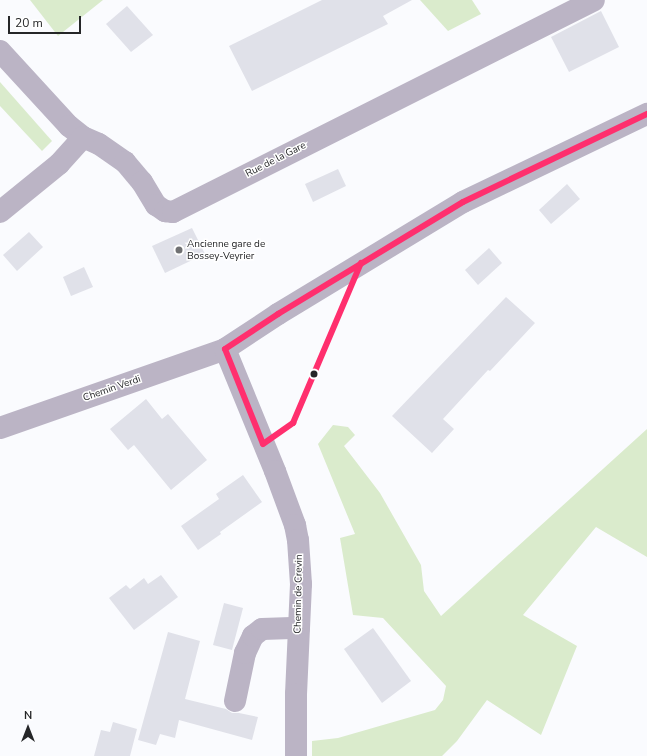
<!DOCTYPE html>
<html>
<head>
<meta charset="utf-8">
<style>
  body { margin:0 }
  #map { position:relative; width:647px; height:756px; overflow:hidden; background:#fafbfe; font-family:"Nunito Sans",sans-serif }
  div>[style] { position:absolute }
  [style*='--x'] { left:calc(var(--x)*1px); top:calc(var(--y)*1px); width:calc(var(--w)*1px); rotate:calc(var(--a)*1deg) }
  .green>* { inset:0; background:#daebcc }
  .building>* { inset:0; background:#e0e1e9 }
  .minor>* { height:22px; margin:-11px; padding:0 11px; transform-origin:11px; border-radius:11px; background:#bbb4c5 }
  .bus-1>* { height:6px; margin:-3px; padding:0 3px; transform-origin:3px; border-radius:3px; background:#ff2f6e }
  .dots>* { width:11px; height:11px; translate:-50% -50%; box-sizing:border-box; border:2px solid #fff; border-radius:50% }
  span { translate:-50% -50%; white-space:nowrap; text-align:center; line-height:1.15; -webkit-text-stroke:3px #fff; paint-order:stroke }
  .street-label { font-size:10px; color:#252628 }
  .poi-label { font-size:10px; color:#252628 }
  .left { translate:0 -50%; text-align:left }
  .north { position:absolute; left:8px; top:708px; width:40px; height:40px; -webkit-text-stroke:3px #fff; paint-order:stroke; rotate:0deg; font-size:11px; font-weight:700; line-height:16px; text-align:center; color:#252628 }
  .north::after { content:''; display:block; margin:auto; width:14px; height:18px; background:#252628; clip-path:polygon(50% 0,100% 100%,50% 72%,0 100%) }
  .scale { position:absolute; left:8px; top:16px; width:73px; height:18px; box-sizing:border-box; border:2px solid #252628; border-top:0; padding-left:5px; font-size:12px; line-height:14px; white-space:nowrap; color:#252628; -webkit-text-stroke:3px #fff; paint-order:stroke }
</style>
</head>
<body>
<div id="map">
  <div class="green">
    <div style="clip-path:polygon(30px 0,103px 0,58px 36px)"></div>
    <div style="clip-path:polygon(420px 0,472px 0,481px 14px,448px 31px)"></div>
    <div style="clip-path:polygon(0 82px,52px 141px,42px 151px,0 106px)"></div>
    <div style="clip-path:polygon(333px 425px,348px 427px,355px 435px,344px 446px,380px 493px,421px 565px,424px 591px,441px 616px,647px 429px,647px 557px,596px 527px,523px 615px,577px 646px,541px 735px,487px 700px,457px 741px,442px 756px,312px 756px,312px 741px,338px 738px,435px 710px,443px 700px,446px 686px,383px 618px,353px 615px,340px 538px,355px 534px,318px 444px)"></div>
  </div>
  <div class="building">
    <div style="clip-path:polygon(322px 0,412px 0,383px 16px,388px 24px,252px 91px,229px 46px)"></div>
    <div style="clip-path:polygon(127px 6px,153px 35px,131px 52px,106px 24px)"></div>
    <div style="clip-path:polygon(601px 11px,619px 47px,569px 72px,551px 37px)"></div>
    <div style="clip-path:polygon(338px 169px,346px 186px,313px 202px,305px 184px)"></div>
    <div style="clip-path:polygon(567px 184px,580px 199px,551px 224px,539px 210px)"></div>
    <div style="clip-path:polygon(192px 228px,205px 254px,165px 273px,152px 246px)"></div>
    <div style="clip-path:polygon(29px 232px,43px 247px,17px 271px,3px 255px)"></div>
    <div style="clip-path:polygon(489px 248px,502px 263px,478px 285px,465px 270px)"></div>
    <div style="clip-path:polygon(84px 267px,93px 287px,71px 296px,63px 277px)"></div>
    <div style="clip-path:polygon(506px 297px,535px 323px,490px 371px,488px 370px,443px 419px,454px 429px,432px 453px,392px 416px)"></div>
    <div style="clip-path:polygon(146px 399px,162px 419px,168px 414px,207px 460px,171px 490px,134px 445px,128px 450px,110px 429px)"></div>
    <div style="clip-path:polygon(243px 475px,262px 502px,220px 532px,221px 534px,198px 550px,181px 526px,219px 499px,216px 494px)"></div>
    <div style="clip-path:polygon(161px 575px,178px 597px,134px 630px,109px 598px,126px 585px,130px 589px,144px 578px,148px 584px)"></div>
    <div style="clip-path:polygon(224px 603px,243px 608px,232px 650px,213px 645px)"></div>
    <div style="clip-path:polygon(373px 628px,411px 681px,382px 703px,344px 649px)"></div>
    <div style="clip-path:polygon(168px 632px,200px 641px,185px 699px,226px 709px,232px 713px,239px 713px,258px 717px,252px 740px,179px 720px,175px 738px,160px 734px,156px 745px,138px 740px)"></div>
    <div style="clip-path:polygon(113px 722px,137px 729px,130px 756px,94px 756px,101px 730px,110px 732px)"></div>
  </div>
  <div class="minor">
    <div style="--x:0;--y:51;--w:102;--a:47.4"></div>
    <div style="--x:69;--y:126;--w:18;--a:38"></div>
    <div style="--x:83;--y:137;--w:17;--a:24"></div>
    <div style="--x:99;--y:144;--w:32;--a:35"></div>
    <div style="--x:125;--y:162;--w:26;--a:50"></div>
    <div style="--x:142;--y:182;--w:27;--a:59"></div>
    <div style="--x:156;--y:205;--w:11;--a:34"></div>
    <div style="--x:165;--y:211;--w:8;--a:7"></div>
    <div style="--x:173;--y:212;--w:471;--a:-26.7"></div>
    <div style="--x:0;--y:212;--w:76;--a:-39.1"></div>
    <div style="--x:59;--y:164;--w:36;--a:-48"></div>
    <div style="--x:225;--y:349;--w:132;--a:67.7"></div>
    <div style="--x:275;--y:471;--w:58;--a:69.7"></div>
    <div style="--x:295;--y:525;--w:15;--a:79"></div>
    <div style="--x:298;--y:540;--w:44;--a:86.1"></div>
    <div style="--x:301;--y:584;--w:110;--a:92.6"></div>
    <div style="--x:296;--y:694;--w:62;--a:90"></div>
    <div style="--x:0;--y:428;--w:238;--a:-19.3"></div>
    <div style="--x:225;--y:349;--w:64;--a:-33.4"></div>
    <div style="--x:278;--y:314;--w:216;--a:-31.2"></div>
    <div style="--x:463;--y:202;--w:204;--a:-25.6"></div>
    <div style="--x:235;--y:701;--w:49;--a:-78.2"></div>
    <div style="--x:245;--y:653;--w:19;--a:-65"></div>
    <div style="--x:253;--y:636;--w:11;--a:-38"></div>
    <div style="--x:262;--y:629;--w:37;--a:-2"></div>
  </div>
  <div class="bus-1">
    <div style="--x:225;--y:349;--w:64;--a:-33.4"></div>
    <div style="--x:278;--y:314;--w:216;--a:-31.2"></div>
    <div style="--x:463;--y:202;--w:204;--a:-25.6"></div>
    <div style="--x:225;--y:349;--w:102;--a:68.2"></div>
    <div style="--x:263;--y:444;--w:37;--a:-35"></div>
    <div style="--x:293;--y:423;--w:174;--a:-67"></div>
  </div>
  <div class="dots">
    <div style="left:179px;top:250px;background:#707173"></div>
    <div style="left:314px;top:374px;background:#252628"></div>
  </div>
  <div class="street-label">
    <span style="left:276px;top:160px;rotate:-27deg">Rue de la Gare</span>
    <span style="left:112px;top:389px;rotate:-19deg">Chemin Verdi</span>
    <span style="left:299px;top:594px;rotate:-89deg">Chemin de Crevin</span>
  </div>
  <div class="poi-label">
    <span class="left" style="left:187px;top:250px">Ancienne gare de<br>Bossey-Veyrier</span>
  </div>
  <div class="north">N</div>
  <div class="scale">20 m</div>
</div>
</body>
</html>
